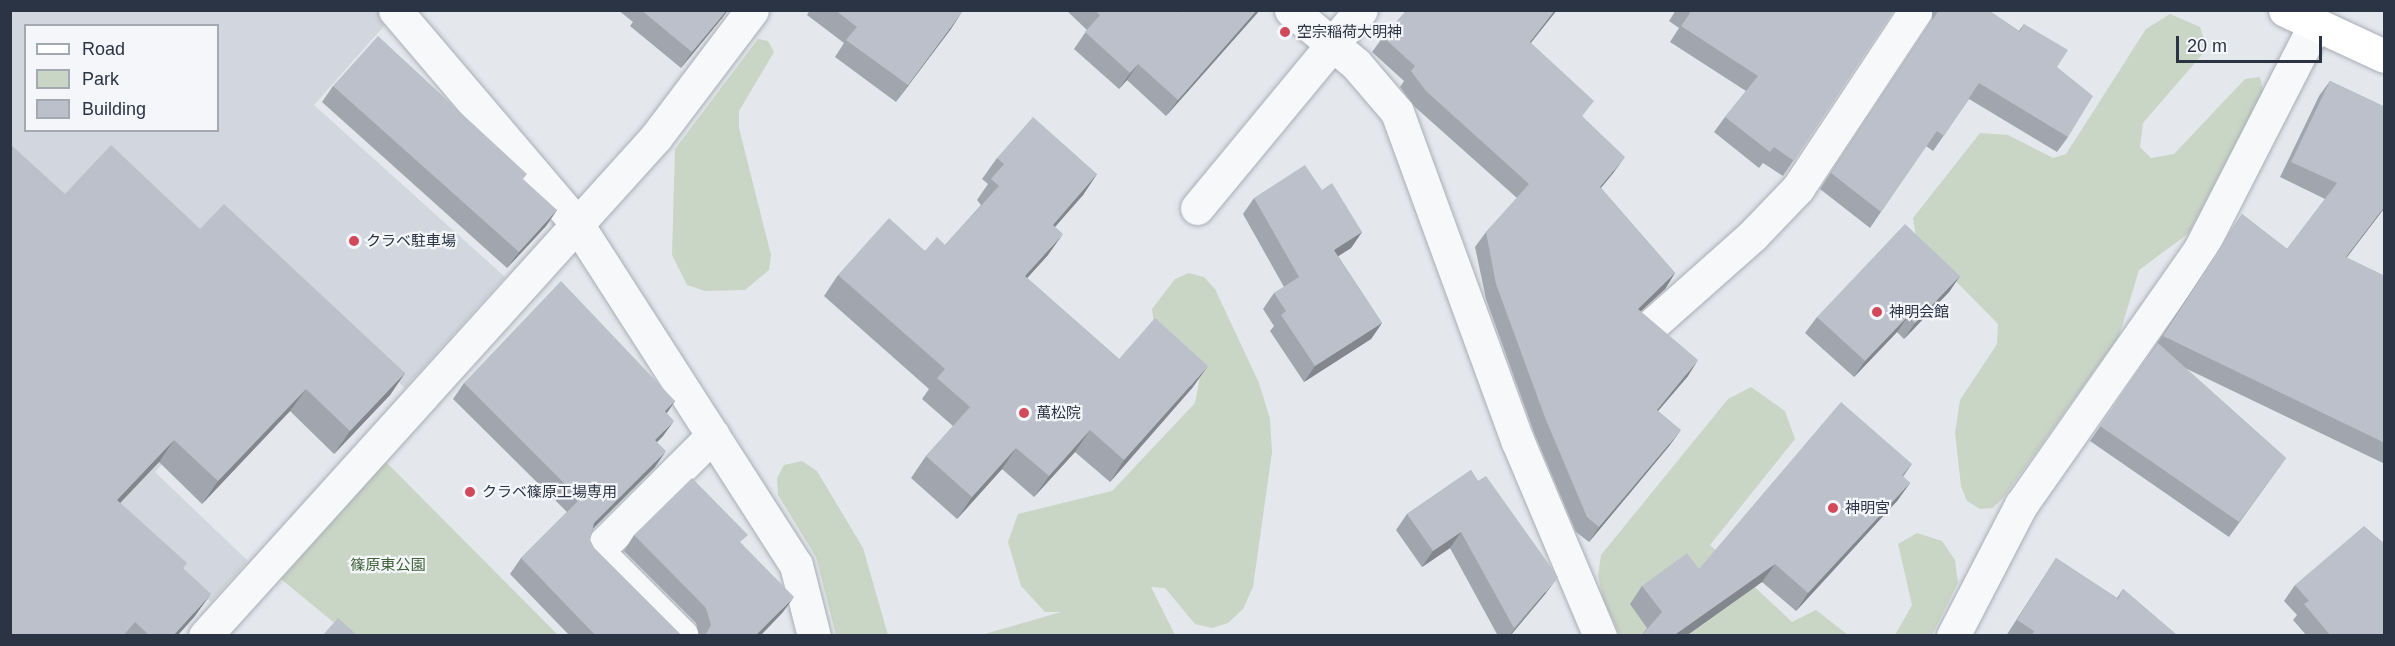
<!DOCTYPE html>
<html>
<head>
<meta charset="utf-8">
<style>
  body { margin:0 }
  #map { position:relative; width:2395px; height:646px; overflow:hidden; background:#e4e7ec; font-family:Arial,"Noto Sans JP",sans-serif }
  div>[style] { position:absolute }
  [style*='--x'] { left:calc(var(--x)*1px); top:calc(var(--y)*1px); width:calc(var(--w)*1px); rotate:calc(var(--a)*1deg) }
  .built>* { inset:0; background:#d2d6de }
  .green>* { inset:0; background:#c9d6c5 }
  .roads { filter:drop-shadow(0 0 2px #a9aeb7) drop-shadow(0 0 2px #a9aeb7) }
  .minor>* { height:33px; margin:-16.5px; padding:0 16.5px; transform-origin:16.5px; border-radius:16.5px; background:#f7f8fa }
  .major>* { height:33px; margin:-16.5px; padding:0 16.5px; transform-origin:16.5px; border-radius:16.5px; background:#fff }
  .wall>* { inset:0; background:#a1a5ae }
  .shaded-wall>* { inset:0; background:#83868d }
  .building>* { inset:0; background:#bbc0ca }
  .dots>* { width:16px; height:16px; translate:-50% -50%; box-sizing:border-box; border:3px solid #f4f6f9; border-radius:50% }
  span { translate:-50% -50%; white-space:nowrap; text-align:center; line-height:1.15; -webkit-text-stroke:4.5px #f4f6f9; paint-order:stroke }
  .poi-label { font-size:15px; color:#2b3445 }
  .left { translate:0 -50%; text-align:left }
  .park-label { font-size:15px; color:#3f6138 }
  .frame { position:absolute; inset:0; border:12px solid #2b3445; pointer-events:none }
  .legend { position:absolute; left:24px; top:24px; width:195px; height:108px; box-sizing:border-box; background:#f4f6f9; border:2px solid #a4a8b1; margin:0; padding:8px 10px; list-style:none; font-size:18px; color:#2b3445 }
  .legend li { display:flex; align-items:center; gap:12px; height:30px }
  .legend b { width:30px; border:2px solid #a4a8b1 }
  .scale { position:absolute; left:2176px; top:36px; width:146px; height:27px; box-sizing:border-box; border:3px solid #2b3445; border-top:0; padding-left:8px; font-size:18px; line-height:21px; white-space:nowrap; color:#2b3445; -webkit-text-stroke:4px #f4f6f9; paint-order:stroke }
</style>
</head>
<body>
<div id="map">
  <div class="built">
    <div style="clip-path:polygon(evenodd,10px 11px,385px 11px,391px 18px,314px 105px,505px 277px,405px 388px,274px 269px,260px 362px,155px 472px,248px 561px,211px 602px,156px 552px,11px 635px,10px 11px,26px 26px,218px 26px,218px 130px,26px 130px,26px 26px)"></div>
  </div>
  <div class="green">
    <div style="clip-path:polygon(2170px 14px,2200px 27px,2207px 49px,2143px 123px,2140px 147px,2151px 158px,2174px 154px,2245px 79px,2260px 77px,2263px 91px,2189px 233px,2139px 270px,2119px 336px,2003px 498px,1993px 508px,1980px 509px,1967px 501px,1961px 486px,1955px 433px,1960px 400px,1997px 344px,1998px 324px,1926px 251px,1916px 237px,1913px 218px,1980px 133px,2008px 135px,2053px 158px,2066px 154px,2146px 29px)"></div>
    <div style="clip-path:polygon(758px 39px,768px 41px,774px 52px,739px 111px,739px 128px,771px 255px,769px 270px,745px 290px,705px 291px,687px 285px,672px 255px,675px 149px)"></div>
    <div style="clip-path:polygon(1189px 273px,1204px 277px,1215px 289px,1259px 383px,1270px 419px,1272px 452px,1253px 587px,1243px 609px,1228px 623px,1212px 628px,1195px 624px,1165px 588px,1151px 587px,1175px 635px,978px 636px,1061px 612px,1045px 612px,1021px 586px,1008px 542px,1018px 514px,1112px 491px,1195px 403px,1200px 377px,1154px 324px,1152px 309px,1175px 279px)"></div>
    <div style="clip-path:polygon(1751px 387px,1785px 411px,1795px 439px,1710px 545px,1792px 622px,1816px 610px,1848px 635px,1620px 635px,1603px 599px,1598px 576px,1601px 555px,1728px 399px)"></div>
    <div style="clip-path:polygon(802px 461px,817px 471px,863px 548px,888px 635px,836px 635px,816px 557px,778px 495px,777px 478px,784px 465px)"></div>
    <div style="clip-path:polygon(386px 462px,558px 635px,349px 635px,281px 579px)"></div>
    <div style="clip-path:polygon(1917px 533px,1942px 541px,1955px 560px,1958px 583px,1932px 635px,1895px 635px,1912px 605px,1898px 544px)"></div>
  </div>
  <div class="roads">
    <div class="minor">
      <div style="--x:395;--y:10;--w:281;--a:49.6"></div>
      <div style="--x:577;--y:224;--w:405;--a:57.3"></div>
      <div style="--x:796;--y:565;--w:73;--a:75.8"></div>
      <div style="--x:1291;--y:10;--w:85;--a:39.7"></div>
      <div style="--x:1356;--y:64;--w:63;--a:49.5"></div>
      <div style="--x:1397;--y:112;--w:351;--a:69.9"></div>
      <div style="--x:1518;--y:442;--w:211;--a:67.1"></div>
      <div style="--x:1197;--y:208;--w:257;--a:-50.4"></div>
      <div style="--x:1654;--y:323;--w:132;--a:-41.6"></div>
      <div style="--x:1753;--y:235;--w:65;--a:-46.2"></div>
      <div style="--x:1798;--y:188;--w:214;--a:-56.5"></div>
      <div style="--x:205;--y:636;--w:673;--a:-47.89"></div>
      <div style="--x:656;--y:137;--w:159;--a:-52.9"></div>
      <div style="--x:682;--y:636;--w:120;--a:-135"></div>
      <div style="--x:597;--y:551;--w:164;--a:-45"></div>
      <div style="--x:1953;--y:636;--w:148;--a:-62.6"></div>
      <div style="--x:2021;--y:505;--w:310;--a:-55"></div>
      <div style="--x:2199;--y:251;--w:255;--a:-62.9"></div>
    </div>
    <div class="major">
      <div style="--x:2285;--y:10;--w:109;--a:24.9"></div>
    </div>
  </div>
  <div class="wall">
    <div style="clip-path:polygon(618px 10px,728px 10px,681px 68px,630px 26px,633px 22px)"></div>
    <div style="clip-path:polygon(810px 10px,960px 10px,962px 12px,896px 102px,835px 57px,844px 43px,807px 15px)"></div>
    <div style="clip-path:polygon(1066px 10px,1179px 10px,1182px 13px,1260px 10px,1166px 116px,1127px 80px,1119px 89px,1074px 49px,1087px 30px)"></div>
    <div style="clip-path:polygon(1407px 10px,1557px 10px,1531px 43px,1583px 117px,1614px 172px,1601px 188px,1675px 273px,1665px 289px,1640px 312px,1688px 376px,1658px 411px,1670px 445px,1589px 542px,1576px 532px,1535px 435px,1486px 299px,1475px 247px,1486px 232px,1517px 198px,1415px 107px,1400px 87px,1404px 81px,1372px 52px,1383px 37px)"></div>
    <div style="clip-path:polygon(1676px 10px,1894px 10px,1783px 176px,1763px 163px,1759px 168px,1714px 132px,1725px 117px,1746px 91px,1670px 42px,1679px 28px,1669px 21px)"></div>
    <div style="clip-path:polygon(1932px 10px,1988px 10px,2019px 31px,2024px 24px,2057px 67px,2068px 137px,2057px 152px,1969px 99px,1933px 151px,1926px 146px,1870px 228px,1820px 189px,1932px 20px)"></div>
    <div style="clip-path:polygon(2330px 81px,2385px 107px,2385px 209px,2384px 209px,2346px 258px,2385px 276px,2385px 464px,2185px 368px,2286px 458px,2229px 537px,2090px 441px,2152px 351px,2242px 214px,2287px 249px,2325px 199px,2280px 177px,2319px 96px)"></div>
    <div style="clip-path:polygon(333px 86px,557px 210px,546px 226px,507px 268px,322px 102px)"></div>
    <div style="clip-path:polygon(997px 158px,1097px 174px,1083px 195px,1055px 227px,1048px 255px,1027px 278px,1119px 359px,1193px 387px,1110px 482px,1075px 452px,1034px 497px,1002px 469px,957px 519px,911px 478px,926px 456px,953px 426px,922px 399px,929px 389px,824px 296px,838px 275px,945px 245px,981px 205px,977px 200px,988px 184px,982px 179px)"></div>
    <div style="clip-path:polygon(1322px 190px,1362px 232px,1351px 248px,1338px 256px,1382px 323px,1371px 339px,1304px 382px,1270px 331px,1274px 326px,1263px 309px,1274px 293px,1284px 287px,1243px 214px,1254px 198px)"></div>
    <div style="clip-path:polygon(65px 194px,200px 229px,405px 373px,390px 395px,334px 454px,290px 411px,202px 504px,159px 462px,120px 503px,183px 569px,195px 616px,177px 636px,10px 636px)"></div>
    <div style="clip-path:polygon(1960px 276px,1949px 292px,1904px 339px,1897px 332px,1854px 377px,1805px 333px,1817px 317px)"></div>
    <div style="clip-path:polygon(464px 383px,675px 401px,667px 413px,663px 436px,657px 442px,655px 467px,593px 529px,590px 540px,594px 548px,680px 634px,685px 636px,570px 636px,510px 574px,521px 558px,567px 512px,453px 399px)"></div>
    <div style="clip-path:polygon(1912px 464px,1903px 477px,1910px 483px,1897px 501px,1796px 611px,1762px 582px,1686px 636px,1641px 636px,1647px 628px,1630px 604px,1642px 586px,1699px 569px)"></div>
    <div style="clip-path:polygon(1471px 470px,1546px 593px,1510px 636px,1498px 636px,1450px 548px,1422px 567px,1396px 530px,1407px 514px)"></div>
    <div style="clip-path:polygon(634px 535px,742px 544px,783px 612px,760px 636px,699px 636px,696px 623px,624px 551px)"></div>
    <div style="clip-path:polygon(2056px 558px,2117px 598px,2123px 589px,2178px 636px,2006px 636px)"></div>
    <div style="clip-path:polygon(2295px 585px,2385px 636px,2307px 636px,2293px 620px,2297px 615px,2284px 601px)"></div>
  </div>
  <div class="shaded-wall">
    <div style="clip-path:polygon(727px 10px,728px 10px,723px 17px,681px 68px,692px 52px)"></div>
    <div style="clip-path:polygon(1257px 10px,1260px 10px,1166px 116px,1178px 100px)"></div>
    <div style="clip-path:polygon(1555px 10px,1557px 10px,1519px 57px,1530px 42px)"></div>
    <div style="clip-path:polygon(962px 12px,951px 29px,896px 102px,908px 85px)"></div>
    <div style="clip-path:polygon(1138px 64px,1127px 80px,1119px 89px,1130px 73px)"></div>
    <div style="clip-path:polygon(1625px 157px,1614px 172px,1589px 202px,1600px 187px)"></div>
    <div style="clip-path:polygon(1097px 174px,1083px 195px,1038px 246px,1053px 225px)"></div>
    <div style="clip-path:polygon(2385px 206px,2385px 207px,2335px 273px,2346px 257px)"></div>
    <div style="clip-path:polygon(557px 210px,546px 226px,507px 268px,519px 252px)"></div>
    <div style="clip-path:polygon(1362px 232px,1351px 248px,1323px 266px,1334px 250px)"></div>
    <div style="clip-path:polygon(1063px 234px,1048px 255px,1010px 297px,1025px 276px)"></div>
    <div style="clip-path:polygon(1675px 273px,1665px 289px,1627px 324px,1638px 309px)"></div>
    <div style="clip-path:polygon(1960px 276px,1949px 292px,1904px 339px,1915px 323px)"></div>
    <div style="clip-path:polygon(1908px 316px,1897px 332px,1854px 377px,1865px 361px)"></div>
    <div style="clip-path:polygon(1382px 323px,1371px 339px,1304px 382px,1315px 366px)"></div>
    <div style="clip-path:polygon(1698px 360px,1688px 376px,1646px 425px,1657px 410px)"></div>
    <div style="clip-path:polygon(1208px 366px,1193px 387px,1110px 482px,1124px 460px)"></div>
    <div style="clip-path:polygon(405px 373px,390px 395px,334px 454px,350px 431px)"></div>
    <div style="clip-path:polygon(306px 389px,290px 411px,202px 504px,218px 481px)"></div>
    <div style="clip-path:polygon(675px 401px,664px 417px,665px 411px)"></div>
    <div style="clip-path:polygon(674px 421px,663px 436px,644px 455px,655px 440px)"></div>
    <div style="clip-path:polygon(1090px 430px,1075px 452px,1034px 497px,1049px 476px)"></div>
    <div style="clip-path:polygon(1681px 430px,1670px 445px,1589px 542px,1599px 527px)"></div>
    <div style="clip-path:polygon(174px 440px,159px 462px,101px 523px,117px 500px)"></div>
    <div style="clip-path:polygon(1016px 448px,1002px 469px,957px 519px,972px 497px)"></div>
    <div style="clip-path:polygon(666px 451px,655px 467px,583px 538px,594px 523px)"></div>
    <div style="clip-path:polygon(1910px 483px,1897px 501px,1796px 611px,1808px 593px)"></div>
    <div style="clip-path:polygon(1461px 532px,1450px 548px,1422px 567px,1433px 551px)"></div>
    <div style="clip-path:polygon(1775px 564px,1762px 582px,1686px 636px,1673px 636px)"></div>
    <div style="clip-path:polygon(1558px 577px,1546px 593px,1510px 636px,1509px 636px)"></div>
    <div style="clip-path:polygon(211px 594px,195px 616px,177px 636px,173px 636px)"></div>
    <div style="clip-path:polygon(794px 597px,783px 612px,760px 636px,755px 636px)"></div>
  </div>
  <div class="building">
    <div style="clip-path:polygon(641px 10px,727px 10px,692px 52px)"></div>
    <div style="clip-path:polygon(835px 10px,960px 10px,962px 12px,908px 85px,846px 40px,857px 27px)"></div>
    <div style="clip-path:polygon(1095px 10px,1179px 10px,1182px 13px,1184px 10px,1257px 10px,1178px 100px,1138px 64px,1130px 73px,1085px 32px,1100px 15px)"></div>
    <div style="clip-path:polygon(1407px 10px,1555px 10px,1530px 42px,1594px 101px,1582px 116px,1625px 157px,1600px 187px,1675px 273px,1638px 309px,1698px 360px,1657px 410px,1681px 430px,1599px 527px,1587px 517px,1546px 420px,1496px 284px,1486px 232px,1529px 184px,1426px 91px,1411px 71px,1415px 66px,1383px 37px)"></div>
    <div style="clip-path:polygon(1687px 10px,1894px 10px,1794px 161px,1774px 147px,1770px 152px,1725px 117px,1758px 76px,1681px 26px,1690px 13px)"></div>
    <div style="clip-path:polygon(1939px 10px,1988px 10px,2020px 32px,2024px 24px,2068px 50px,2057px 67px,2093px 96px,2068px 137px,1979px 83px,1944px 136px,1937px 131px,1881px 212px,1831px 173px)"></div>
    <div style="clip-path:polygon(378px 36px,527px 174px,523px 179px,557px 210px,519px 252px,333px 86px)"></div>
    <div style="clip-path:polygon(2330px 81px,2385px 107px,2385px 206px,2346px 257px,2385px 276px,2385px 443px,2163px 336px,2242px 214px,2287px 249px,2337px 183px,2291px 162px)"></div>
    <div style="clip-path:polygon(1033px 117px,1097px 174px,1053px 225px,1063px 234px,1025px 276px,1119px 359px,1155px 318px,1208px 366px,1124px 460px,1090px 430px,1049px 476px,1016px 448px,972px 497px,926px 456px,970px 407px,937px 378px,945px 369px,838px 275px,889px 218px,925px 251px,937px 237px,945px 245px,999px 186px,991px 179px,1004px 164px,997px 158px)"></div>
    <div style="clip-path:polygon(10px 144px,65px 194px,111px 145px,200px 229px,224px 204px,405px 373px,350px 431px,306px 389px,218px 481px,174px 440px,117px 500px,187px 563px,183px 568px,211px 594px,173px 636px,150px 636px,135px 622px,123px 636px,10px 636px)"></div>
    <div style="clip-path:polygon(1305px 165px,1322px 190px,1332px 183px,1362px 232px,1334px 250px,1382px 323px,1315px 366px,1281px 315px,1286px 311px,1274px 293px,1299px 277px,1254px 198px)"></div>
    <div style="clip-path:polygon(1905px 224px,1960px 276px,1915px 323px,1908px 316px,1865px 361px,1817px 317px)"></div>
    <div style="clip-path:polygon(561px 281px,675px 401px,665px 411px,674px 421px,655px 440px,666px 451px,594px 523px,590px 540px,594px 548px,680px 634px,685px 636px,596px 636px,521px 558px,580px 499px,464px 383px)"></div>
    <div style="clip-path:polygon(2158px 343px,2286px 458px,2239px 522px,2100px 426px)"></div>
    <div style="clip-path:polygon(1841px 402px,1912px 464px,1902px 475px,1910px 483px,1808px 593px,1775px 564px,1673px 636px,1641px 636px,1662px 612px,1642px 586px,1687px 553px,1699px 569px)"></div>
    <div style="clip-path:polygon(1471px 470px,1478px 481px,1486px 476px,1558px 577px,1514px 628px,1461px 532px,1433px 551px,1407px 514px)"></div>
    <div style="clip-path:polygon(692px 478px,748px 535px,740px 542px,794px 597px,755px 636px,703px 636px,706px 634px,711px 625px,706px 608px,634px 535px)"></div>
    <div style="clip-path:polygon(2364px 526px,2385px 544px,2385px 636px,2331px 636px,2304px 604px,2309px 601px,2295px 585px)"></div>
    <div style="clip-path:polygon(2056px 558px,2118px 599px,2123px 589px,2178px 636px,2031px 636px,2034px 631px,2017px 620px)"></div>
    <div style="clip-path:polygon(338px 618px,358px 636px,322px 636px)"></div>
  </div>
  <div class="dots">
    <div style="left:1285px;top:32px;background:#d1495b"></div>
    <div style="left:354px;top:241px;background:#d1495b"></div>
    <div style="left:1877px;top:312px;background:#d1495b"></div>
    <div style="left:1024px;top:413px;background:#d1495b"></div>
    <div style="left:470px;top:492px;background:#d1495b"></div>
    <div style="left:1833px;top:508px;background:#d1495b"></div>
  </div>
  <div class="poi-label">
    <span class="left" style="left:1297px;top:32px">空宗稲荷大明神</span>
    <span class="left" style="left:366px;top:241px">クラベ駐車場</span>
    <span class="left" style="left:1889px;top:312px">神明会館</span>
    <span class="left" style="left:1036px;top:413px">萬松院</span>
    <span class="left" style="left:482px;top:492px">クラベ篠原工場専用</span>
    <span class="left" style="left:1845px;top:508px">神明宮</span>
  </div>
  <div class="park-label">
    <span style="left:388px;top:565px">篠原東公園</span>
  </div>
  <div class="frame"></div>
  <ul class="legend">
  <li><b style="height:8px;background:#fff"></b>Road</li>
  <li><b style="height:16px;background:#c9d6c5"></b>Park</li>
  <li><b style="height:16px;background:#bbc0ca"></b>Building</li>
  </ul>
  <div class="scale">20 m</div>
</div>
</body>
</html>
